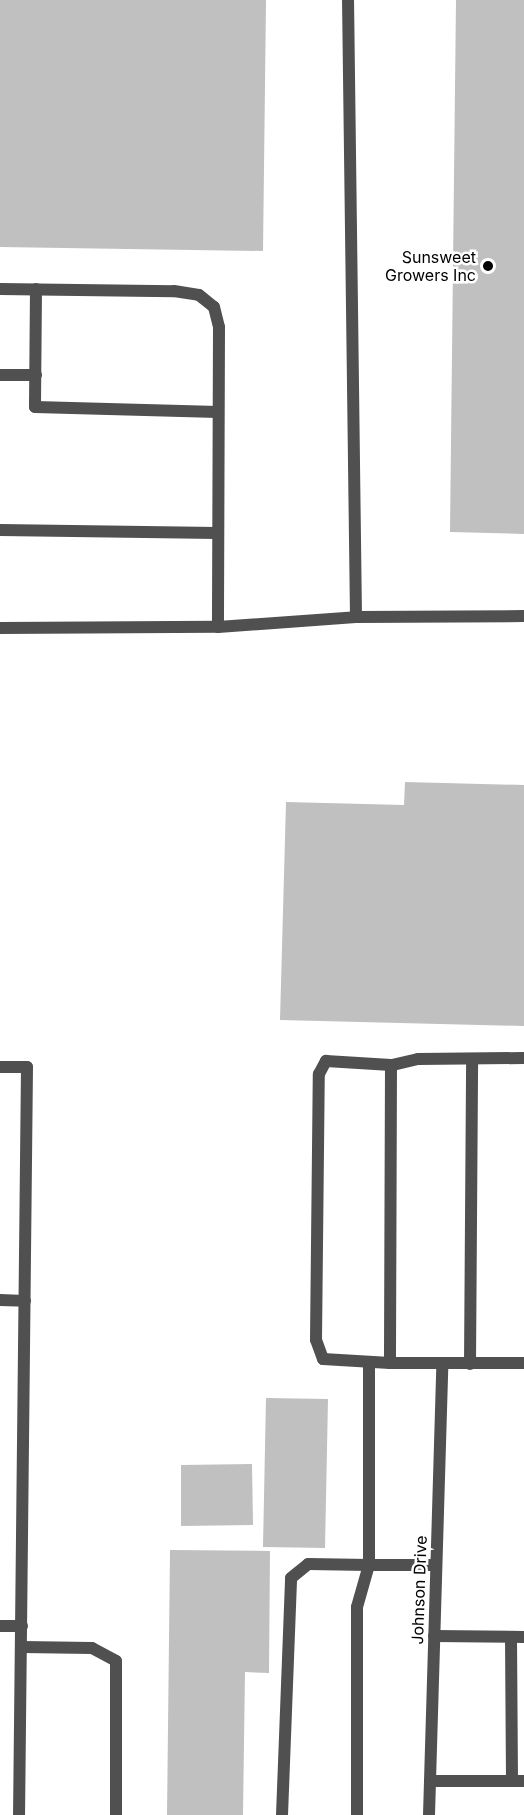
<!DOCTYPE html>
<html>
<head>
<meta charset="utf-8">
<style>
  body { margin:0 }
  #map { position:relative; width:524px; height:1815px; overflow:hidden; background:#fff; font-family:Inter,sans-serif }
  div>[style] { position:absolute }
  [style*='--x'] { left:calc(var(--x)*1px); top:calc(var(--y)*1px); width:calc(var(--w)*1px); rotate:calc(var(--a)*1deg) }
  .building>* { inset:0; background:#c0c0c0 }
  .service>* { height:12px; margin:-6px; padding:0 6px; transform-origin:6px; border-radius:6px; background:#505050 }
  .minor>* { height:12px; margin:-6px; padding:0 6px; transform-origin:6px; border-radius:6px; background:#505050 }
  .dots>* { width:16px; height:16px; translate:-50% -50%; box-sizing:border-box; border:3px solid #fff; border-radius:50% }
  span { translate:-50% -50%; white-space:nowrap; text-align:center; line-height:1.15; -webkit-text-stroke:5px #fff; paint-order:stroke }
  .poi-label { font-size:16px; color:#000 }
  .right { translate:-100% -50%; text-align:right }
  .street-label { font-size:16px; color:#000 }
</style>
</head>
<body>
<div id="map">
  <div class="building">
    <div style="clip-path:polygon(0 0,266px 0,263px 251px,0 247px)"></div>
    <div style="clip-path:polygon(456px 0,524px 0,524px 534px,450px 532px)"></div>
    <div style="clip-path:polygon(405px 782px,524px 785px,524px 1026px,280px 1020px,286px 802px,404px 805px)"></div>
    <div style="clip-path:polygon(266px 1398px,328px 1399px,325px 1548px,263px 1547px)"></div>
    <div style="clip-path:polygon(252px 1464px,253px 1525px,181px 1526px,181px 1465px)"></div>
    <div style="clip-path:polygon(170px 1550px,270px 1551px,269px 1673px,245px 1672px,243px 1815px,167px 1815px)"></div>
  </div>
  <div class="service">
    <div style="--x:0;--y:289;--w:174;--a:0.7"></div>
    <div style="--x:174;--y:291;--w:25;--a:9"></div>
    <div style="--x:199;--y:295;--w:19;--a:39"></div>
    <div style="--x:214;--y:307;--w:21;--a:76"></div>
    <div style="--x:219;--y:327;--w:300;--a:90.2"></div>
    <div style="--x:36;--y:289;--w:118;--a:90.5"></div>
    <div style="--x:35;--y:407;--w:183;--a:1.6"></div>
    <div style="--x:0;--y:375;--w:36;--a:0"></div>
    <div style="--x:0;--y:530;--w:217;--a:0.8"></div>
    <div style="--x:356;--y:617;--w:168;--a:-0.3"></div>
    <div style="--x:0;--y:628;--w:218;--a:-0.3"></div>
    <div style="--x:218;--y:627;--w:138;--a:-4.1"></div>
    <div style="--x:356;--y:617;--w:617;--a:-90.74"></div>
    <div style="--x:524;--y:1058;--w:106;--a:179.5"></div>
    <div style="--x:418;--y:1059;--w:28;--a:167"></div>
    <div style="--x:391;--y:1065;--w:298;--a:90.2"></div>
    <div style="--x:390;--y:1363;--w:134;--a:0"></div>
    <div style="--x:0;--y:1300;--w:25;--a:2"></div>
    <div style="--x:390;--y:1363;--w:67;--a:-176.6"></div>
    <div style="--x:323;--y:1359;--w:20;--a:-110"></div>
    <div style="--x:316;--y:1340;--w:266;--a:-89.4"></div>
    <div style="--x:319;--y:1074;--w:15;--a:-62"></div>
    <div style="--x:326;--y:1061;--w:65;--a:3.5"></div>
    <div style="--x:470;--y:1364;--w:305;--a:-89.6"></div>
    <div style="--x:434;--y:1636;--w:90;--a:0.6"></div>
    <div style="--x:511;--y:1637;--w:144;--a:89.6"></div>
    <div style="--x:22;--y:1647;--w:70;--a:0.8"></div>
    <div style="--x:92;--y:1648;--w:27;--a:28"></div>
    <div style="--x:116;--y:1661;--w:154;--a:90"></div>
    <div style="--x:430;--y:1781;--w:94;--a:0"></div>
    <div style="--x:282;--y:1815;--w:237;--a:-87.8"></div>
    <div style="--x:291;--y:1578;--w:22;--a:-39"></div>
    <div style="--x:308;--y:1564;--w:61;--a:0.9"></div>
    <div style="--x:369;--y:1565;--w:203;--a:-90"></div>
    <div style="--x:357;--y:1815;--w:208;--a:-90"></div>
    <div style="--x:357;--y:1607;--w:44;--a:-74.1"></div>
    <div style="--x:369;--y:1565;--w:67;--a:0"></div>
    <div style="--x:429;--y:1815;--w:449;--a:-88.3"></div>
  </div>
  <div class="minor">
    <div style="--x:0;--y:1067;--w:27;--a:0"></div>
    <div style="--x:27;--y:1067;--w:748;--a:90.61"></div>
    <div style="--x:0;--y:1626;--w:22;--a:0"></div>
  </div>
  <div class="dots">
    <div style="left:488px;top:266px;background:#000"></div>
  </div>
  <div class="poi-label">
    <span class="right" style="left:476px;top:266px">Sunsweet<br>Growers Inc</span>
  </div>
  <div class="street-label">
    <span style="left:419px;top:1590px;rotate:-88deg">Johnson Drive</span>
  </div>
</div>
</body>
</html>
